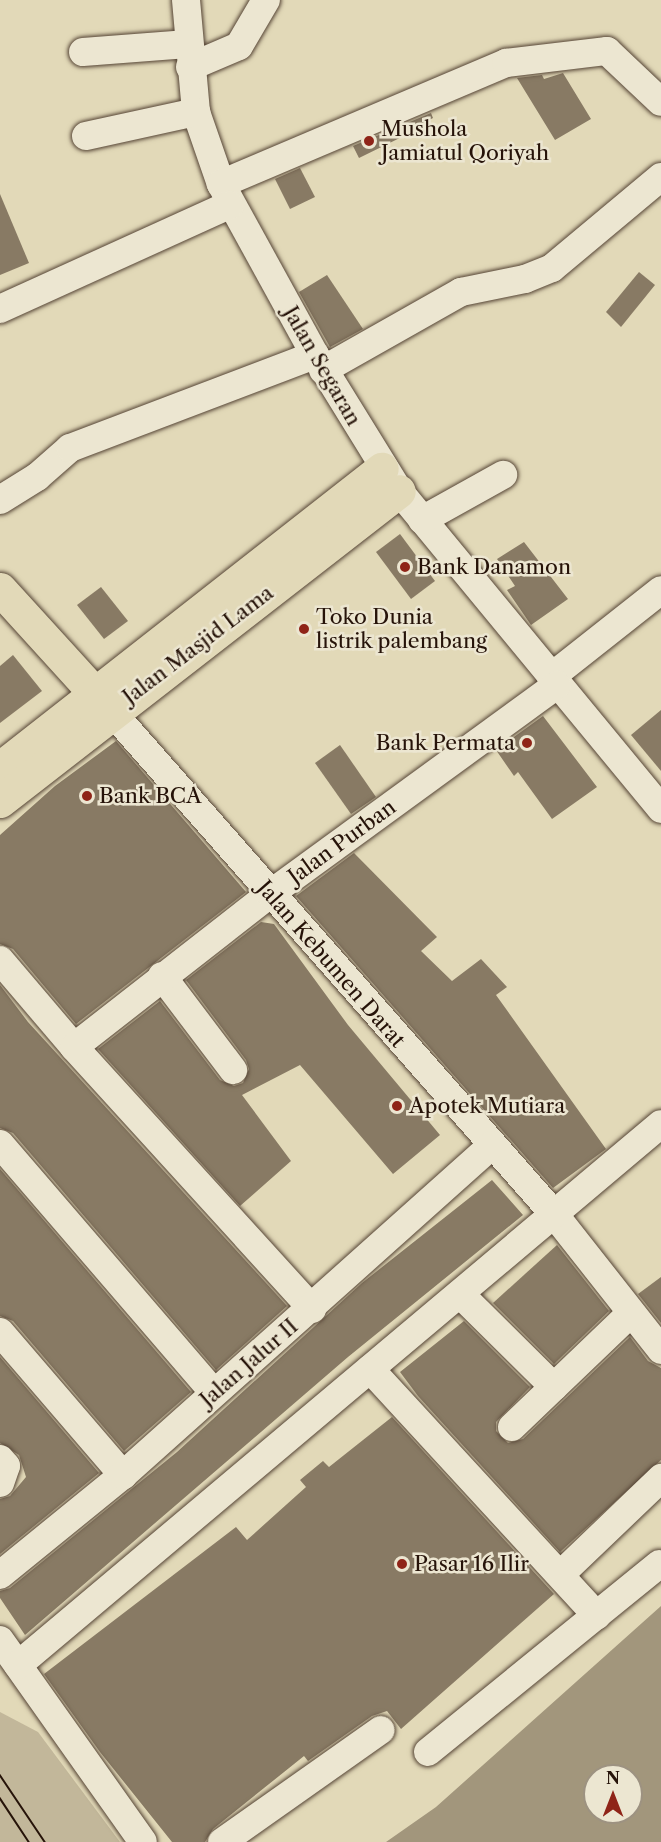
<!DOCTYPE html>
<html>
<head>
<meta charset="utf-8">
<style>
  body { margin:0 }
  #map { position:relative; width:661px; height:1842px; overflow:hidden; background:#e2d9b8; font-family:"Libre Caslon Text",serif }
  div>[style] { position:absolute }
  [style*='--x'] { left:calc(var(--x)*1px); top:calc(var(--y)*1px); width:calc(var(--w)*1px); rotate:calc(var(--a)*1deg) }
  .green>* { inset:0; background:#c2b79a }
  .water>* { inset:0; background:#a2967c }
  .building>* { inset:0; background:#887a64 }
  .roads { filter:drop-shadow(0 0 2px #554435) drop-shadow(0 0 2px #554435) }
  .minor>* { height:28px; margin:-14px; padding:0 14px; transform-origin:14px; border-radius:14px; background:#ece6d1 }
  .major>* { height:33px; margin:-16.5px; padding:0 16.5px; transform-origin:16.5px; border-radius:16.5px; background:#e2d9b8 }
  .tram>* { height:1.5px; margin:-0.75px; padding:0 0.75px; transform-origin:0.75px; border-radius:0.75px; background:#261309 }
  .dots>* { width:16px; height:16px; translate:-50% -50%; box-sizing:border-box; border:3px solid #ece6d1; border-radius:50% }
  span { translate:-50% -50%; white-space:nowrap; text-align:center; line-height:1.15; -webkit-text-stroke:5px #ece6d1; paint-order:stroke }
  .poi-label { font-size:21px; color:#261309 }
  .left { translate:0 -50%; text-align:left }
  .right { translate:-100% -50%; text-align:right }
  .street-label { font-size:21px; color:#261309 }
  .north { position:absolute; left:583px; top:1764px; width:60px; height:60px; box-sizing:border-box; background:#ece6d1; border:2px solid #9d9281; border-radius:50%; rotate:0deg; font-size:16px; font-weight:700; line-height:24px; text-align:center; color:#261309 }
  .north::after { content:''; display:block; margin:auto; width:21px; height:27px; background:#8f2418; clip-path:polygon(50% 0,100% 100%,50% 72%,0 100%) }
</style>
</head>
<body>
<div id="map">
  <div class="green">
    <div style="clip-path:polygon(0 1712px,38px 1732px,120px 1842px,0 1842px)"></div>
  </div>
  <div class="water">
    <div style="clip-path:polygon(evenodd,661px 1606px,661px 1842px,386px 1842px,436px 1807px,661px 1606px,595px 1776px,631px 1776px,631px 1812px,595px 1812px,595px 1776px)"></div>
  </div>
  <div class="building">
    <div style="clip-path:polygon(563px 73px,591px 119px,555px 140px,517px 78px,542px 75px,544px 79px)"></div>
    <div style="clip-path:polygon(431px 113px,433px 118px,413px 128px,414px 131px,359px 158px,353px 146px)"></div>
    <div style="clip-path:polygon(300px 168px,315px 197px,290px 209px,275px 179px)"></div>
    <div style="clip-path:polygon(0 194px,29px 263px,0 275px)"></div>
    <div style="clip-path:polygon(639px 272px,655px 285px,621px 327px,606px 312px)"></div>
    <div style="clip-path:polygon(327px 275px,363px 329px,330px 347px,299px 292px)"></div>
    <div style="clip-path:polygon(400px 534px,435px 581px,411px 599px,376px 552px)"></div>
    <div style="clip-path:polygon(524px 542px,568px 599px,531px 625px,507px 590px,515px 586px,497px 559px)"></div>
    <div style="clip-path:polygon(101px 587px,128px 621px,104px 639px,77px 605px)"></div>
    <div style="clip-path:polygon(13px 655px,42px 691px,0 723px,0 666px)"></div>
    <div style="clip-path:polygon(661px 710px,661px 771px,631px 735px)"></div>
    <div style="clip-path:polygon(543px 716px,597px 787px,552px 819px,518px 772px,514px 776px,496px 750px)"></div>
    <div style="clip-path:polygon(116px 741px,246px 892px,76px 1024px,13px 949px,0 944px,0 835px,55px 786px)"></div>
    <div style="clip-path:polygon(340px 745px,376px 797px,351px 814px,315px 763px)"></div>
    <div style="clip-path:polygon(354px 853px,437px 937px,421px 951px,452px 981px,481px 959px,507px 987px,496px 995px,606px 1149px,553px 1188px,296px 896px)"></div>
    <div style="clip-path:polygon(261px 922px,274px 924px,348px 1025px,440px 1135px,393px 1174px,300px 1065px,242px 1095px,291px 1161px,240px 1206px,98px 1049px,160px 1001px,220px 1080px,234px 1086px,243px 1083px,249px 1069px,246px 1060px,186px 980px)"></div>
    <div style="clip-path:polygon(0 985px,28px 1022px,287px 1306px,216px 1370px,13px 1133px,0 1128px)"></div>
    <div style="clip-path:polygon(0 1169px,191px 1392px,124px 1451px,13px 1321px,0 1316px)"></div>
    <div style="clip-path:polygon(492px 1180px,523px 1215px,348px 1357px,25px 1635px,0 1598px,0 1591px,10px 1588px,177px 1452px,362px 1283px)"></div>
    <div style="clip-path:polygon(557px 1245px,609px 1311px,554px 1364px,493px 1303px)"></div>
    <div style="clip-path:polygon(661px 1277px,661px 1323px,638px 1294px)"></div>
    <div style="clip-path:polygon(464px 1321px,530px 1387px,496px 1422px,496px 1431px,508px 1443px,523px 1439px,630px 1337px,648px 1361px,661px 1368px,661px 1460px,560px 1552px,418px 1396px,400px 1372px)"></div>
    <div style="clip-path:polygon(0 1357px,99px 1473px,0 1554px,0 1499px,10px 1496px,26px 1477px,19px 1455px,0 1443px)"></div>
    <div style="clip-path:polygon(392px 1417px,554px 1594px,401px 1729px,387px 1711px,372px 1716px,308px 1761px,304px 1756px,213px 1829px,205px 1842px,172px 1842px,100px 1752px,44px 1674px,236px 1527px,247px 1540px,306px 1487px,300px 1480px,323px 1461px,329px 1467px)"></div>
  </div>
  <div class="roads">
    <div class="minor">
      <div style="--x:186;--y:0;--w:112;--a:84.9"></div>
      <div style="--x:196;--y:112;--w:76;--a:70.9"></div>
      <div style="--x:221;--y:184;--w:195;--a:61.2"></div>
      <div style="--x:315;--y:355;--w:160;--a:58.3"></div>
      <div style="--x:399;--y:491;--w:412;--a:50.5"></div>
      <div style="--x:83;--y:52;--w:105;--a:-4.4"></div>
      <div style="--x:190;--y:67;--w:53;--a:-23.2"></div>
      <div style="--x:239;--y:46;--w:53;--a:-59.6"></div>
      <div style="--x:86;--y:136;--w:113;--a:-12.3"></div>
      <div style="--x:221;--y:184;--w:310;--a:-23"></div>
      <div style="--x:506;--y:63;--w:102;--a:-6.8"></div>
      <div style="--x:607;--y:51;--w:74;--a:43.4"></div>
      <div style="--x:0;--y:309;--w:252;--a:-24.4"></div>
      <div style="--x:323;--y:370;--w:159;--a:-29.5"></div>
      <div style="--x:461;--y:292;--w:65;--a:-11.5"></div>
      <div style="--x:525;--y:279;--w:29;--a:-22"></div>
      <div style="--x:552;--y:268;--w:142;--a:-39.9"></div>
      <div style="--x:0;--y:500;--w:44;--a:-31.9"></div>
      <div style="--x:37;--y:477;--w:44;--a:-41.3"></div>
      <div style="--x:70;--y:448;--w:262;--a:-20.8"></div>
      <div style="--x:422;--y:520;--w:93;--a:-29.1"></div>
      <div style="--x:551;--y:677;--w:140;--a:-38.3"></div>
      <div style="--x:111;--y:711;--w:670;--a:48.63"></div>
      <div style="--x:554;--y:1214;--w:173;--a:51.8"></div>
      <div style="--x:0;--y:960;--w:114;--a:49.6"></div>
      <div style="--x:74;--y:1047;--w:354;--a:47.7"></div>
      <div style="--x:162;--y:976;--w:118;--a:52.9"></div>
      <div style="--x:74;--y:1047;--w:249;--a:-38"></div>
      <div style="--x:270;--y:894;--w:355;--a:-36.1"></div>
      <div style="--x:0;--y:1144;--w:328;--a:49.3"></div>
      <div style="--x:460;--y:1294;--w:132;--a:44.7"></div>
      <div style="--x:0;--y:1332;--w:189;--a:49.3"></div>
      <div style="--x:370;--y:1369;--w:335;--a:47.4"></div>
      <div style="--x:512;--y:1427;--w:165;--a:-43.8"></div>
      <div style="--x:0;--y:1459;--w:9;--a:49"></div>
      <div style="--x:6;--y:1466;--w:18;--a:109"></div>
      <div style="--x:561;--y:1574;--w:139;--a:-43.8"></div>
      <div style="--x:0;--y:1575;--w:159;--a:-39.1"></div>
      <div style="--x:123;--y:1475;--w:495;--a:-41.8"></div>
      <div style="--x:0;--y:1640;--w:247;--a:54.7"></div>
      <div style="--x:18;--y:1665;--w:840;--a:-40.08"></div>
      <div style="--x:428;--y:1752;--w:298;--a:-39.1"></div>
      <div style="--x:222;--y:1842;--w:194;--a:-35.2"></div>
    </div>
    <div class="major">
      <div style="--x:0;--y:589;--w:164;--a:47.7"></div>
      <div style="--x:0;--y:768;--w:485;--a:-38.1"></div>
      <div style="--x:0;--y:801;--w:505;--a:-37.85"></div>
    </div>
  </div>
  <div class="tram">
    <div style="--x:0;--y:1775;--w:81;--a:56.1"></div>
    <div style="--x:0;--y:1798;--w:53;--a:56.6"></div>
  </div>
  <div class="dots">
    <div style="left:369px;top:141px;background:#8f2418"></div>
    <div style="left:405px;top:567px;background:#8f2418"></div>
    <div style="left:304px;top:629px;background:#8f2418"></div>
    <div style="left:527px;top:743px;background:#8f2418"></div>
    <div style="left:87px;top:796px;background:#8f2418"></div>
    <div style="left:397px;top:1106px;background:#8f2418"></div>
    <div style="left:402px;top:1564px;background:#8f2418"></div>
  </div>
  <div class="poi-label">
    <span class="left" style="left:381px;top:141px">Mushola<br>Jamiatul Qoriyah</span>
    <span class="left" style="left:417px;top:567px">Bank Danamon</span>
    <span class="left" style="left:316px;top:629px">Toko Dunia<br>listrik palembang</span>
    <span class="right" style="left:515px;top:743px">Bank Permata</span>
    <span class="left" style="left:99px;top:796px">Bank BCA</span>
    <span class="left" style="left:409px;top:1106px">Apotek Mutiara</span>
    <span class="left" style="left:414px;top:1564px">Pasar 16 Ilir</span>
  </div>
  <div class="street-label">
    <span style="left:322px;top:366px;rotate:60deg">Jalan Segaran</span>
    <span style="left:198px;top:645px;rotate:-37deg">Jalan Masjid Lama</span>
    <span style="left:342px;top:842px;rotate:-36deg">Jalan Purban</span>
    <span style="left:331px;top:964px;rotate:49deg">Jalan Kebumen Darat</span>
    <span style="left:249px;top:1363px;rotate:-41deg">Jalan Jalur II</span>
  </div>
  <div class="north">N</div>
</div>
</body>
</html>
